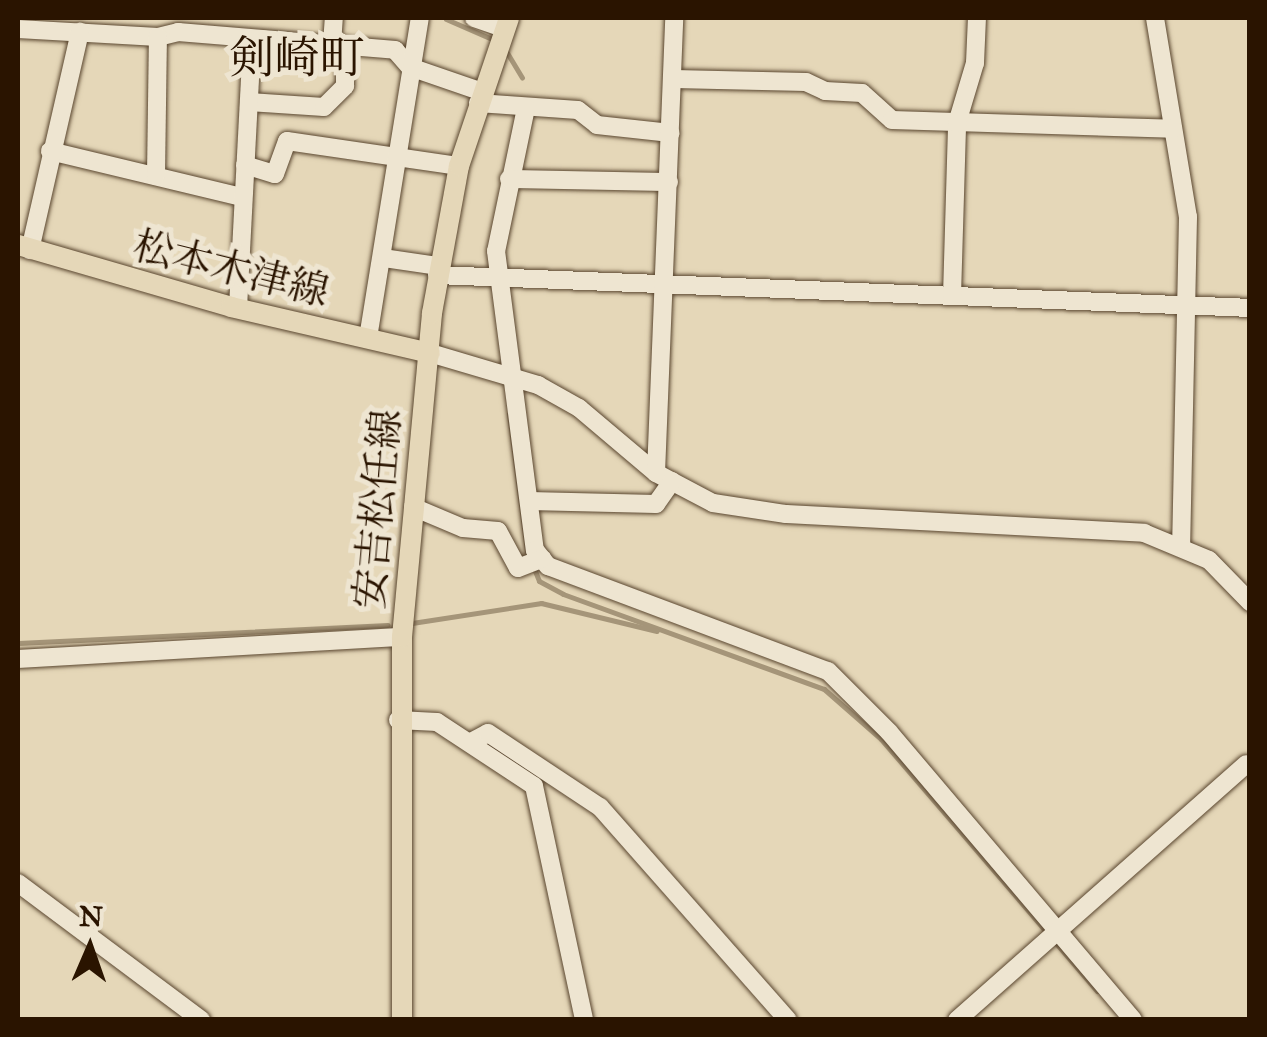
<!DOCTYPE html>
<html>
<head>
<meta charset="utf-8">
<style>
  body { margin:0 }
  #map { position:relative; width:1267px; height:1037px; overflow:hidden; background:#e5d7b8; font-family:"IM FELL Great Primer","Noto Serif JP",serif }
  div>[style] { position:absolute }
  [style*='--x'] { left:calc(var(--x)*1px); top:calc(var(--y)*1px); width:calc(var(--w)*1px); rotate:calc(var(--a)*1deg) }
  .stream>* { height:5px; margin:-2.5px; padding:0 2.5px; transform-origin:2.5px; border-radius:2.5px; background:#a59579 }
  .roads { filter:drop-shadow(0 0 2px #59452e) drop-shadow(0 0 2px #59452e) }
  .minor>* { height:18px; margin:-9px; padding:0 9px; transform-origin:9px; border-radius:9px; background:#eee5d1 }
  .major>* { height:20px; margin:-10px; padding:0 10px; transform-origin:10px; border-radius:10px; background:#e5d7b8 }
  span { translate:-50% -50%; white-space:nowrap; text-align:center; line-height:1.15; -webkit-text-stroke:10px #eee5d1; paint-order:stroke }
  .street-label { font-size:40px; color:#2a1400 }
  .quarter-label { font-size:45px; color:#2a1400 }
  .frame { position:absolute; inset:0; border:20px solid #2a1400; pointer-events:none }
  .north { position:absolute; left:40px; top:897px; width:100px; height:100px; -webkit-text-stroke:8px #eee5d1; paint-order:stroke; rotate:2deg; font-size:28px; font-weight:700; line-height:40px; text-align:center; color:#2a1400 }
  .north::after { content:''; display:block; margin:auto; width:35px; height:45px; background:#2a1400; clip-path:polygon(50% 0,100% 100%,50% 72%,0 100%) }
</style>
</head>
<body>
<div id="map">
  <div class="stream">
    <div style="--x:446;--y:19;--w:52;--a:23.6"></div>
    <div style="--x:506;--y:51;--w:31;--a:59"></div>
    <div style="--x:509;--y:414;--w:138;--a:82.5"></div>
    <div style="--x:533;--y:566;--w:16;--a:68"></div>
    <div style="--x:539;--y:581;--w:27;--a:28"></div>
    <div style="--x:563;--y:594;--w:278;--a:20"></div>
    <div style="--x:824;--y:689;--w:76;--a:41.3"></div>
    <div style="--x:881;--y:739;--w:332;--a:49.4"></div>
    <div style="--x:412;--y:623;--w:131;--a:-8.8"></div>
    <div style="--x:541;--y:603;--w:119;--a:13.6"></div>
    <div style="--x:18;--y:643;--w:370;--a:-2.8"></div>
  </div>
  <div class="roads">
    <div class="minor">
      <div style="--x:474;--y:18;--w:31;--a:19"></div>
      <div style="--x:1155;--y:18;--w:202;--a:80.6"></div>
      <div style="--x:1188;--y:217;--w:329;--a:91.2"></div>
      <div style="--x:18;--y:29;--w:140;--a:3.3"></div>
      <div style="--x:158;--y:37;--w:21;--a:-14"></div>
      <div style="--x:178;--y:32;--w:218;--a:4.7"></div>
      <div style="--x:395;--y:50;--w:23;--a:49"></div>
      <div style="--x:410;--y:67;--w:76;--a:19.1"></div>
      <div style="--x:332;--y:44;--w:26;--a:-86"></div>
      <div style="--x:674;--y:79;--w:132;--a:1.3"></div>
      <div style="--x:806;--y:82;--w:21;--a:25"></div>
      <div style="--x:825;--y:91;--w:37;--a:3"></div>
      <div style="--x:862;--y:93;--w:40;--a:42"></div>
      <div style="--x:892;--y:120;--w:281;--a:1.8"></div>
      <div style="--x:249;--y:102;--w:75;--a:3.8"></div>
      <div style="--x:324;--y:107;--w:30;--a:-45"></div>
      <div style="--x:345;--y:86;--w:41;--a:-90"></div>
      <div style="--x:478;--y:103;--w:100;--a:4"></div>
      <div style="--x:578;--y:110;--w:24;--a:38"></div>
      <div style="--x:597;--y:125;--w:74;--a:6.2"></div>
      <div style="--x:526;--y:108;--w:146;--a:101.8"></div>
      <div style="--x:496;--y:251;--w:302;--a:82.6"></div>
      <div style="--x:535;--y:550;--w:21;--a:51"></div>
      <div style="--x:548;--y:566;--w:299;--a:20.6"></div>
      <div style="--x:828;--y:671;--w:86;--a:45"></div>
      <div style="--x:889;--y:732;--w:377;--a:49.7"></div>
      <div style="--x:50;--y:151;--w:197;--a:13.5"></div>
      <div style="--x:245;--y:165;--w:31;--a:17"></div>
      <div style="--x:275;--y:174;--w:35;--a:-70"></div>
      <div style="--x:287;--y:141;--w:174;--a:8.3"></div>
      <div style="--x:156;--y:176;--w:139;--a:-89.2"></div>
      <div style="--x:509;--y:179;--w:160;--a:1.1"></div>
      <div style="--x:30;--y:250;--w:224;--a:-77.1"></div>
      <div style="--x:383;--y:258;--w:56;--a:8.3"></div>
      <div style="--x:437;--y:275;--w:814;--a:2.32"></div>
      <div style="--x:952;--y:296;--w:173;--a:-88.3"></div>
      <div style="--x:957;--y:123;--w:63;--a:-73.3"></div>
      <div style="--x:975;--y:63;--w:45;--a:-87.5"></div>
      <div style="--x:238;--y:308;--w:266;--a:-87"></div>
      <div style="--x:368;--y:338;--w:324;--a:-80.8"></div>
      <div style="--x:430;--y:353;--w:113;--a:16.5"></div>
      <div style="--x:538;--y:385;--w:47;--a:29.3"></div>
      <div style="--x:579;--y:408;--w:101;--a:40.2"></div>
      <div style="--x:656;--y:473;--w:64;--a:27.8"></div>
      <div style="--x:713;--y:503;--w:74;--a:8.6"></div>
      <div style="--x:786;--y:514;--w:359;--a:3"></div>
      <div style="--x:1144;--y:533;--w:70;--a:22.6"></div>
      <div style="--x:1209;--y:560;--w:59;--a:45.7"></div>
      <div style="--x:656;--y:473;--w:455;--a:-87.7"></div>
      <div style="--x:529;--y:501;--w:127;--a:1.4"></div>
      <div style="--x:656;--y:504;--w:28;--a:-55"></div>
      <div style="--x:413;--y:507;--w:54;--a:22.8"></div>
      <div style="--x:463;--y:528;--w:35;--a:5"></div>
      <div style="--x:498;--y:531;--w:42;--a:61.6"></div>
      <div style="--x:518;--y:568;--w:26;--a:-21"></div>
      <div style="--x:18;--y:659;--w:385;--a:-3.3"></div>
      <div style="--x:398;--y:720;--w:39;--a:3"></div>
      <div style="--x:437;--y:722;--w:116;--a:33.4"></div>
      <div style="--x:534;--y:786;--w:239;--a:77.9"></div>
      <div style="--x:473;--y:741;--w:17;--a:-28"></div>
      <div style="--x:488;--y:733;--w:134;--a:33.5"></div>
      <div style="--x:600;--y:807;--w:284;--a:48.6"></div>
      <div style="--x:18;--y:883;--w:229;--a:36.8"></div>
      <div style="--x:957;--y:1020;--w:386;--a:-41.5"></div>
    </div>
    <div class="major">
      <div style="--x:18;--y:245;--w:222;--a:16.2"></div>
      <div style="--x:231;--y:307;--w:204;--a:13"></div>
      <div style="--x:402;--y:1020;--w:383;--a:-90"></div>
      <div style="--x:402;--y:637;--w:325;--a:-84.7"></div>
      <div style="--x:432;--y:313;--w:149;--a:-79.6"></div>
      <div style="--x:459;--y:166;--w:156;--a:-71.3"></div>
    </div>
  </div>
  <div class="street-label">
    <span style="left:231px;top:269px;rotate:14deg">松本木津線</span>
    <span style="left:378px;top:509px;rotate:-85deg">安吉松任線</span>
  </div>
  <div class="quarter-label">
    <span style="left:297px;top:58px">剣崎町</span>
  </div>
  <div class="frame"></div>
  <div class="north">N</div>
</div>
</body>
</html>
